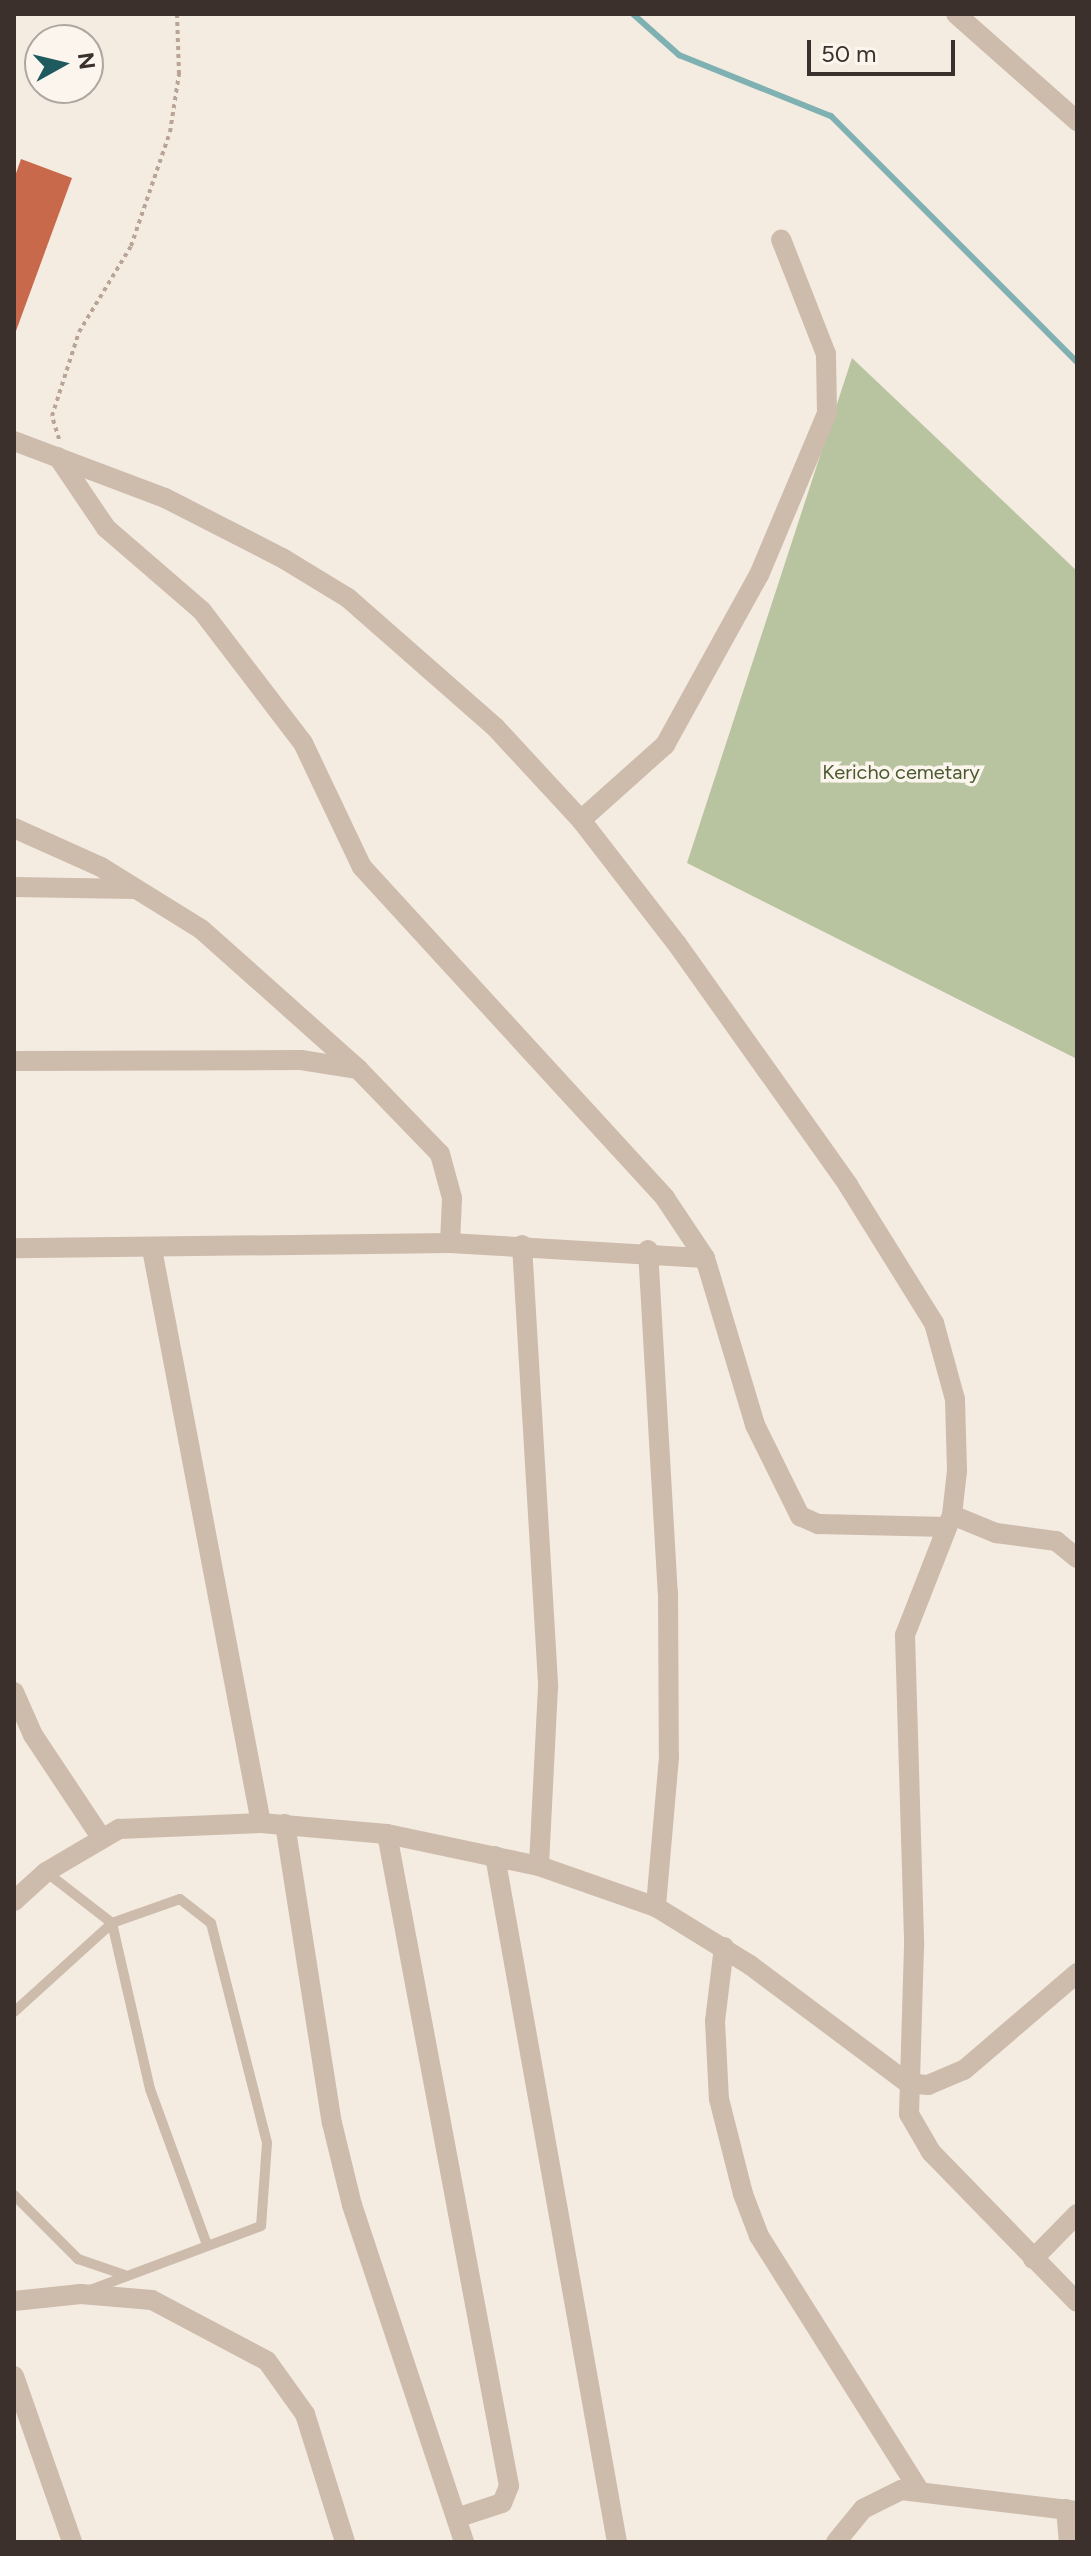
<!DOCTYPE html>
<html>
<head>
<meta charset="utf-8">
<style>
  body { margin:0 }
  #map { position:relative; width:1091px; height:2556px; overflow:hidden; background:#f4ebe1; font-family:Figtree,sans-serif }
  div>[style] { position:absolute }
  [style*='--x'] { left:calc(var(--x)*1px); top:calc(var(--y)*1px); width:calc(var(--w)*1px); rotate:calc(var(--a)*1deg) }
  .green>* { inset:0; background:#b8c4a0 }
  .stream>* { height:6px; margin:-3px; padding:0 3px; transform-origin:3px; border-radius:3px; background:#7fb0b2 }
  .building>* { inset:0; background:#c8694b }
  .path>* { height:4px; margin-top:-2px; transform-origin:0; background:repeating-linear-gradient(90deg,#b9a596 0 4px,transparent 0 8px) }
  .service>* { height:10px; margin:-5px; padding:0 5px; transform-origin:5px; border-radius:5px; background:#cdbbac }
  .minor>* { height:20px; margin:-10px; padding:0 10px; transform-origin:10px; border-radius:10px; background:#cdbbac }
  .tertiary>* { height:20px; margin:-10px; padding:0 10px; transform-origin:10px; border-radius:10px; background:#cdbbac }
  span { translate:-50% -50%; white-space:nowrap; text-align:center; line-height:1.15; -webkit-text-stroke:7px #fbf5ee; paint-order:stroke }
  .park-label { font-size:20px; color:#4a5a2e }
  .frame { position:absolute; inset:0; border:16px solid #3b302b; pointer-events:none }
  .north { position:absolute; left:24px; top:24px; width:80px; height:80px; box-sizing:border-box; background:#fbf5ee; border:2px solid #aea6a0; border-radius:50%; rotate:82deg; font-size:22px; font-weight:700; line-height:32px; text-align:center; color:#3b302b }
  .north::after { content:''; display:block; margin:auto; width:28px; height:36px; background:#1f5a5e; clip-path:polygon(50% 0,100% 100%,50% 72%,0 100%) }
  .scale { position:absolute; left:807px; top:40px; width:148px; height:36px; box-sizing:border-box; border:4px solid #3b302b; border-top:0; padding-left:10px; font-size:24px; line-height:28px; white-space:nowrap; color:#3b302b; -webkit-text-stroke:6px #fbf5ee; paint-order:stroke }
</style>
</head>
<body>
<div id="map">
  <div class="green">
    <div style="clip-path:polygon(852px 358px,1077px 571px,1077px 1059px,687px 863px)"></div>
  </div>
  <div class="stream">
    <div style="--x:633;--y:14;--w:62;--a:41.7"></div>
    <div style="--x:679;--y:55;--w:164;--a:21.9"></div>
    <div style="--x:831;--y:116;--w:348;--a:45"></div>
  </div>
  <div class="building">
    <div style="clip-path:polygon(21px 159px,72px 178px,16px 331px,14px 179px)"></div>
  </div>
  <div class="path">
    <div style="--x:59;--y:439;--w:24;--a:-107"></div>
    <div style="--x:52;--y:416;--w:88;--a:-72.2"></div>
    <div style="--x:79;--y:332;--w:100;--a:-58.8"></div>
    <div style="--x:131;--y:246;--w:120;--a:-71.1"></div>
    <div style="--x:170;--y:132;--w:59;--a:-81.2"></div>
    <div style="--x:179;--y:74;--w:60;--a:-91.9"></div>
  </div>
  <div class="service">
    <div style="--x:46;--y:1872;--w:83;--a:37.7"></div>
    <div style="--x:112;--y:1923;--w:170;--a:77.1"></div>
    <div style="--x:150;--y:2089;--w:166;--a:69.9"></div>
    <div style="--x:14;--y:2012;--w:132;--a:-42.2"></div>
    <div style="--x:112;--y:1923;--w:72;--a:-19.4"></div>
    <div style="--x:180;--y:1899;--w:39;--a:38"></div>
    <div style="--x:211;--y:1923;--w:227;--a:75.7"></div>
    <div style="--x:267;--y:2143;--w:83;--a:94.1"></div>
    <div style="--x:261;--y:2226;--w:183;--a:159.5"></div>
    <div style="--x:14;--y:2195;--w:91;--a:45"></div>
    <div style="--x:78;--y:2259;--w:50;--a:18.8"></div>
  </div>
  <div class="minor">
    <div style="--x:14;--y:441;--w:161;--a:20.7"></div>
    <div style="--x:165;--y:498;--w:134;--a:27.1"></div>
    <div style="--x:284;--y:559;--w:75;--a:31.4"></div>
    <div style="--x:348;--y:598;--w:196;--a:41.3"></div>
    <div style="--x:495;--y:727;--w:127;--a:47.2"></div>
    <div style="--x:581;--y:820;--w:157;--a:52.3"></div>
    <div style="--x:677;--y:944;--w:296;--a:54.6"></div>
    <div style="--x:848;--y:1185;--w:163;--a:58.1"></div>
    <div style="--x:934;--y:1323;--w:79;--a:74.6"></div>
    <div style="--x:955;--y:1399;--w:72;--a:88.4"></div>
    <div style="--x:957;--y:1471;--w:44;--a:96.5"></div>
    <div style="--x:952;--y:1515;--w:129;--a:111.4"></div>
    <div style="--x:905;--y:1635;--w:311;--a:88.3"></div>
    <div style="--x:914;--y:1946;--w:168;--a:91.7"></div>
    <div style="--x:909;--y:2114;--w:44;--a:59.9"></div>
    <div style="--x:931;--y:2152;--w:209;--a:45.8"></div>
    <div style="--x:58;--y:457;--w:86;--a:55.9"></div>
    <div style="--x:106;--y:528;--w:127;--a:40.8"></div>
    <div style="--x:202;--y:611;--w:166;--a:52.6"></div>
    <div style="--x:303;--y:743;--w:137;--a:64.6"></div>
    <div style="--x:362;--y:867;--w:449;--a:47.5"></div>
    <div style="--x:665;--y:1198;--w:72;--a:56.3"></div>
    <div style="--x:581;--y:820;--w:113;--a:-41.8"></div>
    <div style="--x:665;--y:745;--w:194;--a:-61.1"></div>
    <div style="--x:759;--y:575;--w:176;--a:-67.2"></div>
    <div style="--x:827;--y:413;--w:59;--a:-91"></div>
    <div style="--x:826;--y:354;--w:123;--a:-111.4"></div>
    <div style="--x:14;--y:828;--w:95;--a:24.1"></div>
    <div style="--x:101;--y:867;--w:118;--a:31.8"></div>
    <div style="--x:201;--y:929;--w:210;--a:41.7"></div>
    <div style="--x:14;--y:887;--w:120;--a:1"></div>
    <div style="--x:14;--y:1061;--w:287;--a:-0.2"></div>
    <div style="--x:301;--y:1060;--w:58;--a:9"></div>
    <div style="--x:358;--y:1069;--w:118;--a:46"></div>
    <div style="--x:440;--y:1154;--w:46;--a:74.7"></div>
    <div style="--x:452;--y:1198;--w:45;--a:92.5"></div>
    <div style="--x:450;--y:1243;--w:436;--a:179.3"></div>
    <div style="--x:450;--y:1243;--w:255;--a:3.4"></div>
    <div style="--x:705;--y:1258;--w:174;--a:73.3"></div>
    <div style="--x:755;--y:1425;--w:102;--a:63.7"></div>
    <div style="--x:800;--y:1516;--w:20;--a:24"></div>
    <div style="--x:818;--y:1524;--w:129;--a:1.3"></div>
    <div style="--x:522;--y:1245;--w:443;--a:86.6"></div>
    <div style="--x:548;--y:1687;--w:179;--a:92.9"></div>
    <div style="--x:152;--y:1249;--w:584;--a:79.25"></div>
    <div style="--x:648;--y:1250;--w:343;--a:86.7"></div>
    <div style="--x:668;--y:1592;--w:165;--a:89.7"></div>
    <div style="--x:669;--y:1757;--w:151;--a:95"></div>
    <div style="--x:952;--y:1515;--w:48;--a:22.2"></div>
    <div style="--x:996;--y:1533;--w:61;--a:7.6"></div>
    <div style="--x:1056;--y:1541;--w:27;--a:39"></div>
    <div style="--x:14;--y:1692;--w:47;--a:66.2"></div>
    <div style="--x:33;--y:1735;--w:121;--a:56.4"></div>
    <div style="--x:285;--y:1824;--w:303;--a:81.1"></div>
    <div style="--x:332;--y:2123;--w:84;--a:76.3"></div>
    <div style="--x:352;--y:2205;--w:355;--a:71.6"></div>
    <div style="--x:387;--y:1834;--w:663;--a:79.4"></div>
    <div style="--x:509;--y:2486;--w:18;--a:112"></div>
    <div style="--x:502;--y:2503;--w:48;--a:161.9"></div>
    <div style="--x:495;--y:1856;--w:697;--a:79.92"></div>
    <div style="--x:724;--y:1947;--w:75;--a:96.9"></div>
    <div style="--x:715;--y:2021;--w:78;--a:87.1"></div>
    <div style="--x:719;--y:2099;--w:98;--a:75.8"></div>
    <div style="--x:743;--y:2194;--w:45;--a:69.1"></div>
    <div style="--x:759;--y:2236;--w:300;--a:57.8"></div>
    <div style="--x:1033;--y:2259;--w:63;--a:-45.6"></div>
    <div style="--x:14;--y:2301;--w:67;--a:-6"></div>
    <div style="--x:81;--y:2294;--w:71;--a:4.8"></div>
    <div style="--x:152;--y:2300;--w:130;--a:27.9"></div>
    <div style="--x:267;--y:2361;--w:65;--a:54.4"></div>
    <div style="--x:305;--y:2414;--w:134;--a:72.6"></div>
    <div style="--x:14;--y:2376;--w:176;--a:70.7"></div>
    <div style="--x:1066;--y:2509;--w:33;--a:85"></div>
    <div style="--x:836;--y:2542;--w:43;--a:-50.7"></div>
    <div style="--x:863;--y:2509;--w:42;--a:-26.6"></div>
    <div style="--x:901;--y:2490;--w:177;--a:6.8"></div>
  </div>
  <div class="tertiary">
    <div style="--x:956;--y:14;--w:162;--a:41.5"></div>
    <div style="--x:14;--y:1901;--w:43;--a:-42.2"></div>
    <div style="--x:46;--y:1872;--w:85;--a:-30.5"></div>
    <div style="--x:119;--y:1829;--w:142;--a:-2.4"></div>
    <div style="--x:261;--y:1823;--w:126;--a:5"></div>
    <div style="--x:387;--y:1834;--w:155;--a:11.9"></div>
    <div style="--x:539;--y:1866;--w:124;--a:19.3"></div>
    <div style="--x:656;--y:1907;--w:110;--a:31.7"></div>
    <div style="--x:750;--y:1965;--w:197;--a:36.8"></div>
    <div style="--x:908;--y:2083;--w:20;--a:6"></div>
    <div style="--x:928;--y:2085;--w:39;--a:-23"></div>
    <div style="--x:964;--y:2070;--w:149;--a:-40.6"></div>
  </div>
  <div class="park-label">
    <span style="left:901px;top:772px">Kericho cemetary</span>
  </div>
  <div class="frame"></div>
  <div class="north">N</div>
  <div class="scale">50 m</div>
</div>
</body>
</html>
